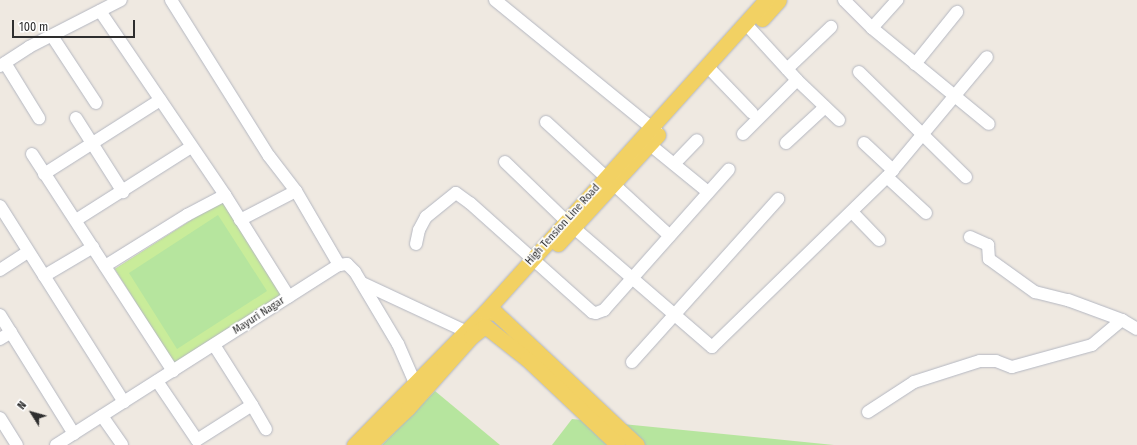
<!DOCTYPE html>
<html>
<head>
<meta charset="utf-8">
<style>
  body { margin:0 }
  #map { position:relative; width:1137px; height:445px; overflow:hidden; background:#efe9e1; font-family:"Fira Sans Condensed",sans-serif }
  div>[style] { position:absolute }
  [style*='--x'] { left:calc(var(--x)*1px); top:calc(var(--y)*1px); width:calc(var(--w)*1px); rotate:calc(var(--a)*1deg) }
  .green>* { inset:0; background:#b6e59e }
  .pitch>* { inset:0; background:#c9ec9a }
  .roads { filter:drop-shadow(0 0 1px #b4b7c1) drop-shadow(0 0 1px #b4b7c1) }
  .minor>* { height:12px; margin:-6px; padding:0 6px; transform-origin:6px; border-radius:6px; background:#fff }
  .major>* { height:15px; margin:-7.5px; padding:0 7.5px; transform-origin:7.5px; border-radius:7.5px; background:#f2d163 }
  span { translate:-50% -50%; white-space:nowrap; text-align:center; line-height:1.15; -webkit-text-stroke:3.5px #fff; paint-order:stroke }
  .street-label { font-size:11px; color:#2e2e2e }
  .north { position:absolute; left:12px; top:393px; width:40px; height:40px; -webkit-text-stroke:3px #fff; paint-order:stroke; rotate:307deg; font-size:11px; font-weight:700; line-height:16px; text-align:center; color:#2e2e2e }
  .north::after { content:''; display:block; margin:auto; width:14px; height:18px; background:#2e2e2e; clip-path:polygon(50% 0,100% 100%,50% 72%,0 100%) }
  .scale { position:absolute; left:12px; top:20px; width:123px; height:18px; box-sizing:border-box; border:2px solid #2e2e2e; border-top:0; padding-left:5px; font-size:12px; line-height:14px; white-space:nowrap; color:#2e2e2e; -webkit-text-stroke:3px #fff; paint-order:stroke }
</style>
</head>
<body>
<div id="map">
  <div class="green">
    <div style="clip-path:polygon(223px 200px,282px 294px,174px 363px,115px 269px)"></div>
    <div style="clip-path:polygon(435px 391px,500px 445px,382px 445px)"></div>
    <div style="clip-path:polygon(572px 419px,834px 445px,552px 445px)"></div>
  </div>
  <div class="pitch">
    <div style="clip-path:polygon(evenodd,223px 200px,282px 294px,174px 363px,115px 269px,223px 200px,218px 215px,267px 291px,177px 349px,129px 273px,218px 215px)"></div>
  </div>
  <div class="roads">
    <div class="minor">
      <div style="--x:171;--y:0;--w:184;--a:57.9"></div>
      <div style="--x:269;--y:156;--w:44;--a:52.4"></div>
      <div style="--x:296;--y:191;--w:86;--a:59.8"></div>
      <div style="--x:495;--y:0;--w:210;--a:39.2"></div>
      <div style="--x:844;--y:0;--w:40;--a:45"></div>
      <div style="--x:872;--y:28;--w:151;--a:39.4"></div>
      <div style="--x:100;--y:11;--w:222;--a:55.8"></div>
      <div style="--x:225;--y:195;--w:120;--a:57.9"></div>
      <div style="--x:745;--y:23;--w:77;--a:47.6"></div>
      <div style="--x:797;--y:80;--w:58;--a:43.6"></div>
      <div style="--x:872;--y:28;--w:38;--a:-48"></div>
      <div style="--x:52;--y:36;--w:80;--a:56.7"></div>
      <div style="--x:5;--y:63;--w:65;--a:58.3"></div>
      <div style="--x:915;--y:64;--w:67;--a:-51.1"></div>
      <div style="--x:0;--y:66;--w:35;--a:-33"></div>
      <div style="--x:29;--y:47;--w:103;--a:-27.1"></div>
      <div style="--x:707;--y:66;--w:65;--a:46.2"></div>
      <div style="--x:787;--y:69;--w:61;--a:-43.7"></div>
      <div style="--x:859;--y:72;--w:150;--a:44.5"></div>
      <div style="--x:76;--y:118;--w:88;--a:57.6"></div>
      <div style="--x:546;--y:122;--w:168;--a:42.6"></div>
      <div style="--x:743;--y:134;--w:76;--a:-45"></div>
      <div style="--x:643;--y:139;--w:84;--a:39.2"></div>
      <div style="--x:786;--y:143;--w:53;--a:-42.7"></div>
      <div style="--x:864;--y:143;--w:40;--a:43"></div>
      <div style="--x:32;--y:154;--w:259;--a:57"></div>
      <div style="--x:505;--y:162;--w:85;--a:44"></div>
      <div style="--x:566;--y:221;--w:193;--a:40.8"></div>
      <div style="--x:712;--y:347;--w:244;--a:-44.2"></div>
      <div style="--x:887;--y:177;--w:156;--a:-50.2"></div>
      <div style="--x:674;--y:164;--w:33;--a:-46"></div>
      <div style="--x:44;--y:174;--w:138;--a:-32.5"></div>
      <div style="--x:887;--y:177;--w:53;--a:42.7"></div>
      <div style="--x:0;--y:206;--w:232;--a:57.7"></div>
      <div style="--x:852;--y:212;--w:39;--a:46"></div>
      <div style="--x:76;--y:220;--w:136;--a:-32.4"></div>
      <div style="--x:240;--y:220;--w:63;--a:-27.4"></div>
      <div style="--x:970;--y:237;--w:20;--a:24"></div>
      <div style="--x:988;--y:245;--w:14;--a:86"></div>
      <div style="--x:989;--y:259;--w:57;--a:35.7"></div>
      <div style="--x:1035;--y:292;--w:34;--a:14"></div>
      <div style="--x:1068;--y:300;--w:58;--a:20.3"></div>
      <div style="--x:416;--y:244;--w:14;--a:-78"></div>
      <div style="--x:419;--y:230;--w:15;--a:-62"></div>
      <div style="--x:426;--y:217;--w:38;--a:-39"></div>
      <div style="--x:456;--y:193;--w:17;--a:36"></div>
      <div style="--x:470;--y:203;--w:164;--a:41.8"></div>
      <div style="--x:592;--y:312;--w:4;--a:14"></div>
      <div style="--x:596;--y:313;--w:9;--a:-21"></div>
      <div style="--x:604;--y:310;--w:188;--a:-48.4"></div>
      <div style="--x:105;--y:266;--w:97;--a:-31.9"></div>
      <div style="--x:187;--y:215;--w:43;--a:-27.8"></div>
      <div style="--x:0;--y:270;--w:33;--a:-33"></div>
      <div style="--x:44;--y:276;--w:57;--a:-30.6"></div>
      <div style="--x:362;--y:283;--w:114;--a:25"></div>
      <div style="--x:0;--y:315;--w:140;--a:58.1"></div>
      <div style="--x:0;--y:339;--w:13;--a:-32"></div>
      <div style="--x:632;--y:362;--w:219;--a:-48.1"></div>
      <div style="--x:157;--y:381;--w:71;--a:55.9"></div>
      <div style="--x:197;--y:440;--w:65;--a:-32.5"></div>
      <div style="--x:252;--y:405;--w:71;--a:-122.3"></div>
      <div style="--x:252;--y:405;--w:28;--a:60"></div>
      <div style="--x:868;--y:412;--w:55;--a:-33.1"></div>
      <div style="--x:914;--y:382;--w:69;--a:-17.7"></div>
      <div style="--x:980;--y:361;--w:16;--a:0"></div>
      <div style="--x:996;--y:361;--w:17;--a:21"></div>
      <div style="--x:1012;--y:367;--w:83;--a:-15.4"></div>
      <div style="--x:1092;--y:345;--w:39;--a:-40"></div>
      <div style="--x:1122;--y:320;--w:17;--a:31"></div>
      <div style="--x:102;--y:416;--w:35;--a:55"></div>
      <div style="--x:0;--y:418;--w:32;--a:58"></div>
      <div style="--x:56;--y:445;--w:335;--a:-32.5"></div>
      <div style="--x:339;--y:265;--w:8;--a:-7"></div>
      <div style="--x:347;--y:264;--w:11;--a:45"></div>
      <div style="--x:355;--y:272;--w:84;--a:59.2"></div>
      <div style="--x:398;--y:344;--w:43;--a:66.4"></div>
    </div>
    <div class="major">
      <div style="--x:762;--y:19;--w:25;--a:-48"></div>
      <div style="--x:558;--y:244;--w:148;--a:-47.5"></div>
      <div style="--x:485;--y:312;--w:11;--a:5"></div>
      <div style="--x:496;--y:313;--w:193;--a:43.1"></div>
      <div style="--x:354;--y:445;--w:187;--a:-45.4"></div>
      <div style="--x:485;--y:312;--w:420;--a:-48"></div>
      <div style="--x:369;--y:445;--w:54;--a:-43.5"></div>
      <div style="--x:408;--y:408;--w:95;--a:-48.4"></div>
      <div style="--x:471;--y:337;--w:18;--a:-38"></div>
      <div style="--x:485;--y:326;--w:53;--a:38.2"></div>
      <div style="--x:527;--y:359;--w:125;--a:43.4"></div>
    </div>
  </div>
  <div class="street-label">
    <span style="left:563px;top:225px;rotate:-48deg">High Tension Line Road</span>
    <span style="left:259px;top:316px;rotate:-33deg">Mayuri Nagar</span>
  </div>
  <div class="north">N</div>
  <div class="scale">100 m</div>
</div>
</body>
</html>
